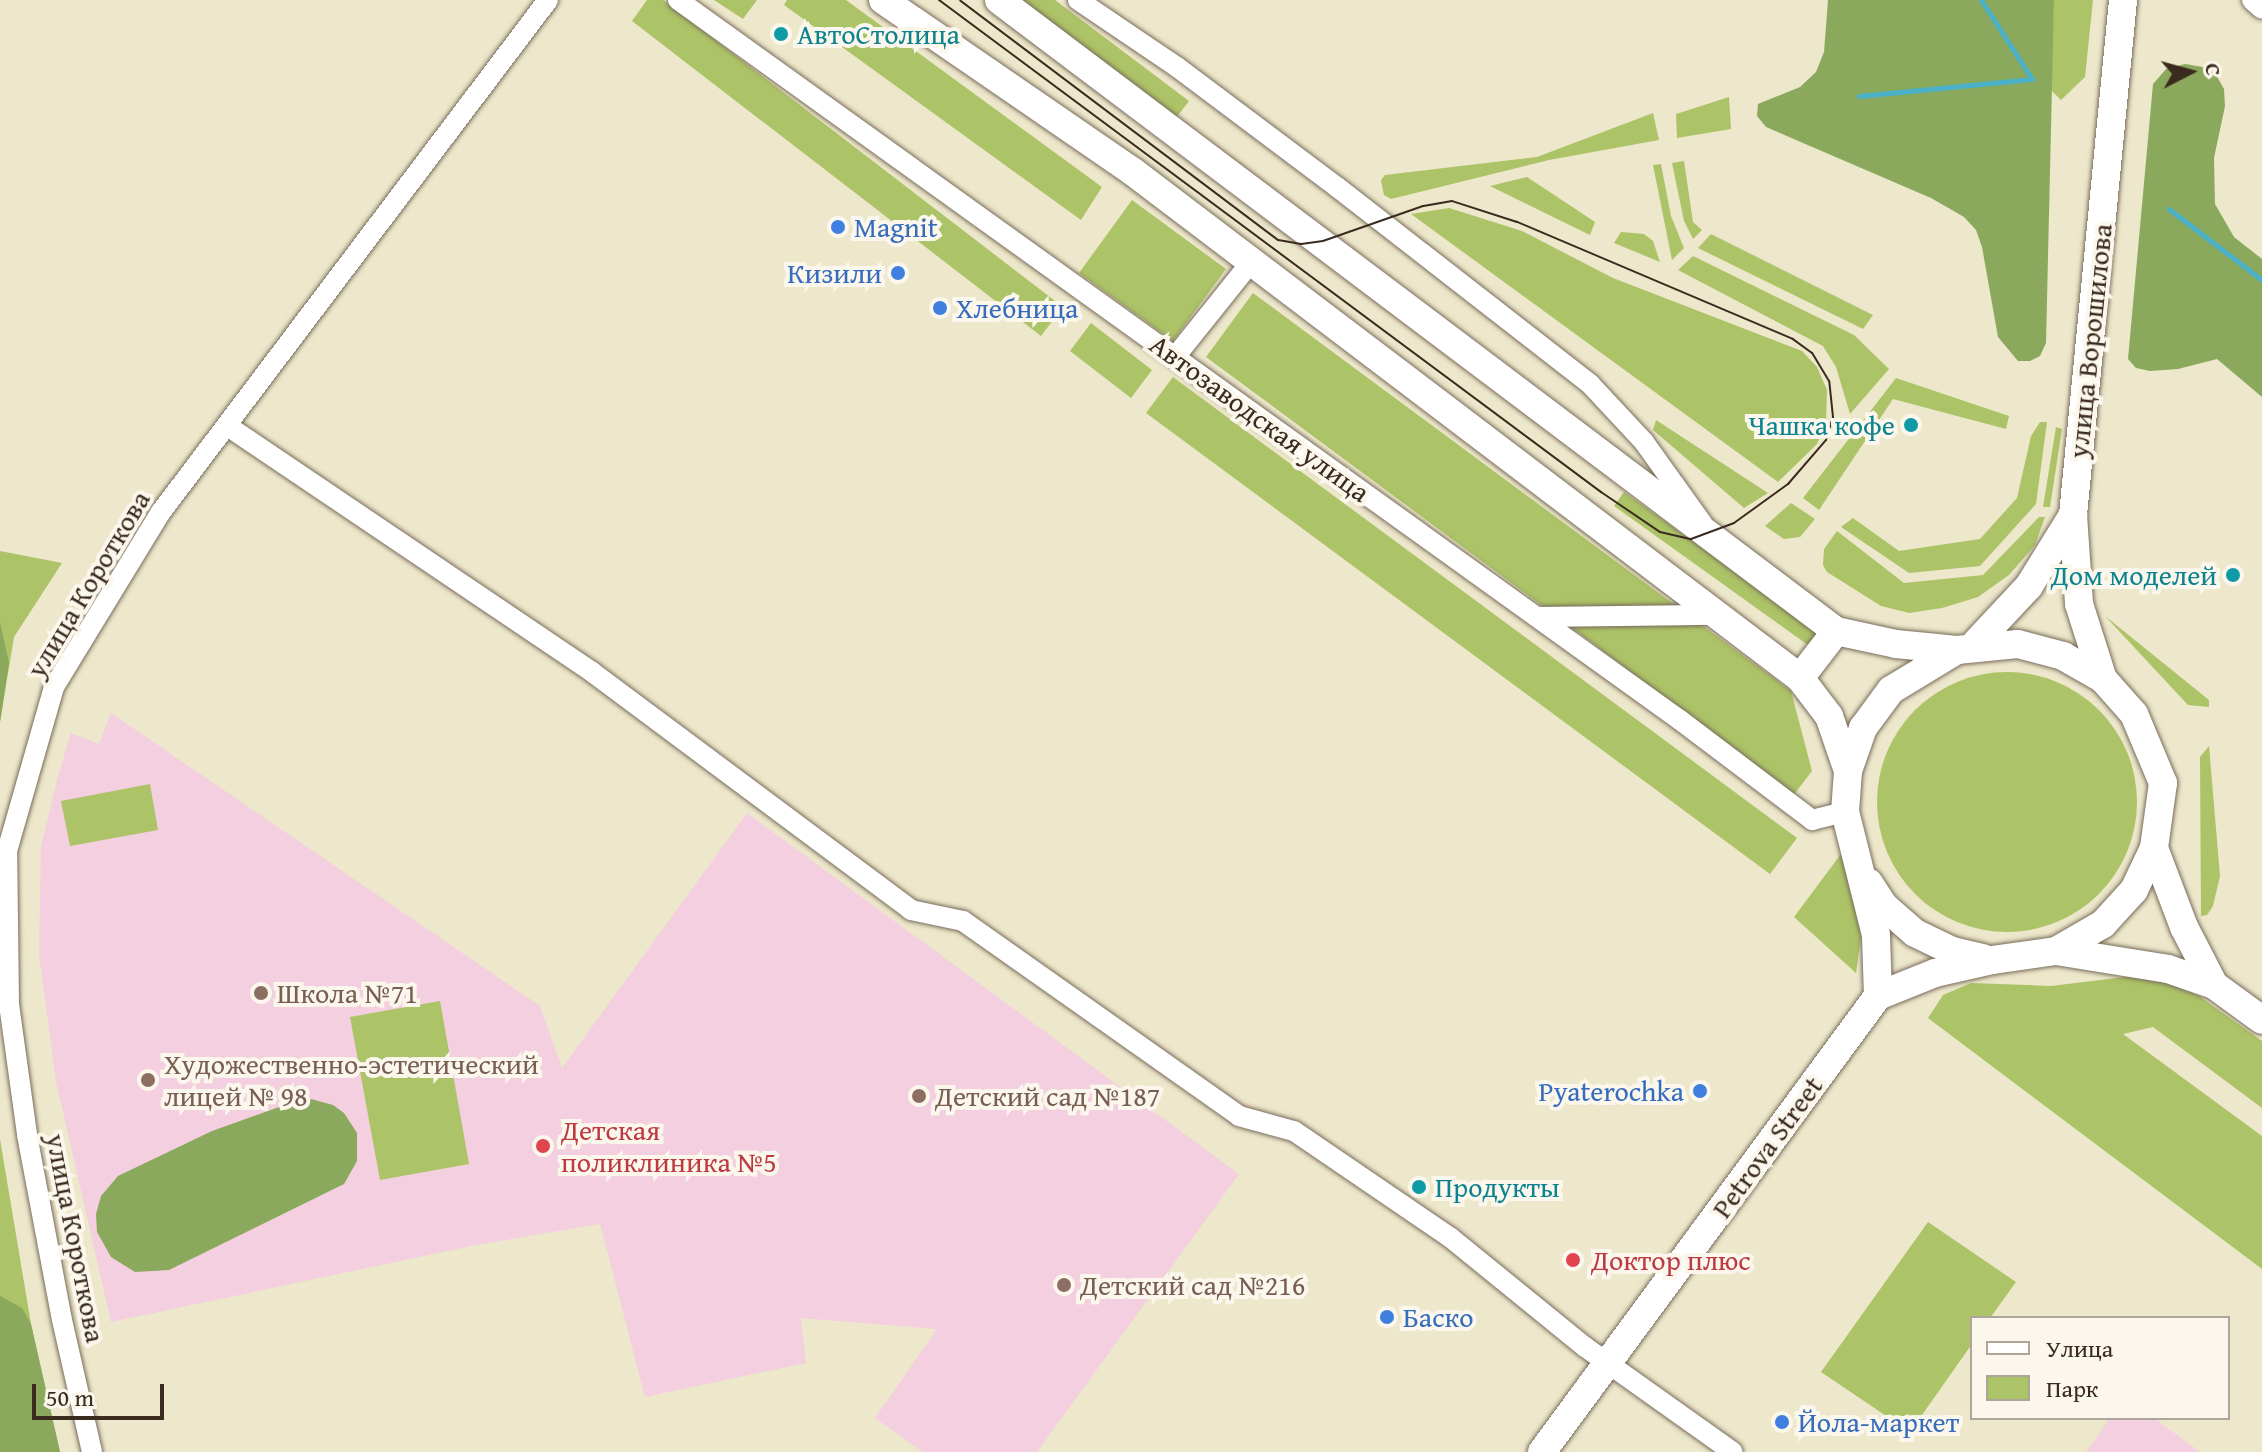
<!DOCTYPE html>
<html>
<head>
<meta charset="utf-8">
<style>
  body { margin:0 }
  #map { position:relative; width:2262px; height:1452px; overflow:hidden; background:#ede7cb; font-family:"Gentium Book Plus",serif }
  div>[style] { position:absolute }
  [style*='--x'] { left:calc(var(--x)*1px); top:calc(var(--y)*1px); width:calc(var(--w)*1px); rotate:calc(var(--a)*1deg) }
  .built>* { inset:0; background:#f3cfdf }
  .green>* { inset:0; background:#adc367 }
  .round { border-radius:50% }
  .forest>* { inset:0; background:#8aa95c }
  .stream>* { height:5px; margin:-2.5px; padding:0 2.5px; transform-origin:2.5px; border-radius:2.5px; background:#4ab1c8 }
  .roads { filter:drop-shadow(0 0 2px #796c5b) drop-shadow(0 0 2px #796c5b) }
  .street>* { height:20px; margin:-10px; padding:0 10px; transform-origin:10px; border-radius:10px; background:#fff }
  .secondary>* { height:28px; margin:-14px; padding:0 14px; transform-origin:14px; border-radius:14px; background:#fff }
  .tram>* { height:2px; margin:-1px; padding:0 1px; transform-origin:1px; border-radius:1px; background:#3b2a1e }
  .dots>* { width:22px; height:22px; translate:-50% -50%; box-sizing:border-box; border:4px solid #fbf7ec; border-radius:50% }
  span { translate:-50% -50%; white-space:nowrap; text-align:center; line-height:1.15; -webkit-text-stroke:8px #fbf7ec; paint-order:stroke }
  .culture-label { font-size:28px; color:#0d838f }
  .left { translate:0 -50%; text-align:left }
  .right { translate:-100% -50%; text-align:right }
  .shop-label { font-size:28px; color:#366cbe }
  .street-label { font-size:28px; color:#3b2a1e }
  .education-label { font-size:28px; color:#785e54 }
  .health-label { font-size:28px; color:#be3a42 }
  .legend { position:absolute; left:1970px; top:1316px; width:260px; height:104px; box-sizing:border-box; background:#fbf7ec; border:2px solid #aea59a; margin:0; padding:10px 14px; list-style:none; font-size:24px; color:#3b2a1e }
  .legend li { display:flex; align-items:center; gap:16px; height:40px }
  .legend b { width:40px; border:2px solid #aea59a }
  .north { position:absolute; left:2150px; top:32px; width:80px; height:80px; -webkit-text-stroke:6px #fbf7ec; paint-order:stroke; rotate:84deg; font-size:22px; font-weight:700; line-height:32px; text-align:center; color:#3b2a1e }
  .north::after { content:''; display:block; margin:auto; width:28px; height:36px; background:#3b2a1e; clip-path:polygon(50% 0,100% 100%,50% 72%,0 100%) }
  .scale { position:absolute; left:32px; top:1384px; width:132px; height:36px; box-sizing:border-box; border:4px solid #3b2a1e; border-top:0; padding-left:10px; font-size:24px; line-height:28px; white-space:nowrap; color:#3b2a1e; -webkit-text-stroke:6px #fbf7ec; paint-order:stroke }
</style>
</head>
<body>
<div id="map">
  <div class="built">
    <div style="clip-path:polygon(111px 713px,540px 1006px,562px 1068px,747px 813px,1239px 1174px,1037px 1452px,923px 1452px,875px 1418px,937px 1329px,801px 1318px,806px 1363px,645px 1397px,600px 1224px,476px 1245px,111px 1322px,56px 1081px,39px 955px,41px 846px,58px 776px,71px 733px,99px 744px)"></div>
    <div style="clip-path:polygon(2110px 1418px,2154px 1418px,2200px 1452px,2086px 1452px)"></div>
  </div>
  <div class="green">
    <div style="clip-path:polygon(647px 0,663px 0,1063px 307px,1041px 336px,632px 21px)"></div>
    <div style="clip-path:polygon(714px 0,757px 0,743px 19px)"></div>
    <div style="clip-path:polygon(787px 0,846px 0,1102px 187px,1081px 220px,784px 5px)"></div>
    <div style="clip-path:polygon(1019px 0,1055px 0,1189px 101px,1176px 118px)"></div>
    <div style="clip-path:polygon(2054px 0,2093px 0,2085px 77px,2061px 100px,2051px 90px)"></div>
    <div style="clip-path:polygon(1729px 97px,1731px 129px,1677px 138px,1676px 114px)"></div>
    <div style="clip-path:polygon(1653px 113px,1659px 140px,1549px 160px,1391px 199px,1384px 195px,1381px 180px,1385px 175px,1537px 157px)"></div>
    <div style="clip-path:polygon(1684px 161px,1693px 222px,1702px 230px,1693px 239px,1684px 221px,1672px 163px)"></div>
    <div style="clip-path:polygon(1661px 164px,1671px 216px,1684px 248px,1672px 260px,1653px 165px)"></div>
    <div style="clip-path:polygon(1527px 177px,1595px 222px,1590px 235px,1490px 186px)"></div>
    <div style="clip-path:polygon(1132px 200px,1226px 269px,1173px 341px,1079px 273px)"></div>
    <div style="clip-path:polygon(1449px 208px,1522px 231px,1613px 278px,1802px 351px,1817px 367px,1827px 390px,1826px 424px,1817px 444px,1778px 482px,1411px 214px)"></div>
    <div style="clip-path:polygon(1621px 232px,1644px 234px,1653px 241px,1660px 262px,1614px 243px)"></div>
    <div style="clip-path:polygon(1711px 234px,1873px 315px,1863px 329px,1698px 248px)"></div>
    <div style="clip-path:polygon(1693px 256px,1854px 335px,1889px 369px,1850px 414px,1836px 367px,1823px 346px,1678px 270px)"></div>
    <div style="clip-path:polygon(1253px 293px,1791px 691px,1812px 771px,1792px 797px,1594px 644px,1206px 357px)"></div>
    <div style="clip-path:polygon(1091px 323px,1152px 370px,1131px 398px,1070px 351px)"></div>
    <div style="clip-path:polygon(1173px 377px,1797px 838px,1770px 874px,1146px 413px)"></div>
    <div style="clip-path:polygon(1896px 378px,2009px 416px,2006px 429px,1893px 399px,1819px 510px,1803px 498px)"></div>
    <div style="clip-path:polygon(1656px 420px,1768px 493px,1744px 508px,1653px 430px)"></div>
    <div style="clip-path:polygon(2040px 422px,2047px 422px,2036px 504px,1980px 566px,1909px 573px,1841px 527px,1853px 518px,1899px 551px,1980px 539px,2017px 498px,2031px 436px)"></div>
    <div style="clip-path:polygon(2056px 427px,2062px 429px,2050px 507px,2043px 507px)"></div>
    <div style="clip-path:polygon(1624px 492px,1819px 632px,1812px 648px,1614px 506px)"></div>
    <div style="clip-path:polygon(1791px 503px,1815px 519px,1800px 537px,1784px 539px,1765px 526px)"></div>
    <div style="clip-path:polygon(2039px 517px,2045px 517px,2035px 545px,2009px 575px,1978px 597px,1942px 608px,1909px 613px,1881px 606px,1827px 572px,1823px 565px,1824px 549px,1837px 531px,1904px 583px,1983px 575px)"></div>
    <div style="clip-path:polygon(0 551px,62px 563px,14px 637px,0 722px)"></div>
    <div style="clip-path:polygon(2105px 616px,2209px 700px,2209px 707px,2188px 705px)"></div>
    <div class="round" style="left:1877px;top:672px;width:260px;height:260px"></div>
    <div style="clip-path:polygon(2209px 746px,2220px 876px,2213px 906px,2207px 915px,2201px 916px,2200px 757px)"></div>
    <div style="clip-path:polygon(150px 784px,158px 830px,70px 846px,61px 801px)"></div>
    <div style="clip-path:polygon(1841px 854px,1851px 877px,1861px 938px,1856px 973px,1794px 917px)"></div>
    <div style="clip-path:polygon(2133px 976px,2159px 980px,2199px 996px,2262px 1041px,2262px 1108px,2153px 1027px,2123px 1034px,2262px 1136px,2262px 1269px,1928px 1018px,1943px 995px,1971px 983px,2051px 986px)"></div>
    <div style="clip-path:polygon(440px 1001px,469px 1164px,380px 1180px,350px 1017px)"></div>
    <div style="clip-path:polygon(0 1139px,31px 1324px,60px 1452px,0 1452px)"></div>
    <div style="clip-path:polygon(1928px 1222px,2016px 1282px,1990px 1318px,1972px 1318px,1972px 1344px,1910px 1432px,1821px 1372px)"></div>
  </div>
  <div class="forest">
    <div style="clip-path:polygon(1828px 0,2054px 0,2046px 343px,2040px 356px,2030px 361px,2018px 361px,1998px 337px,1982px 247px,1976px 230px,1964px 217px,1931px 198px,1766px 127px,1757px 116px,1758px 104px,1800px 87px,1816px 72px,1824px 52px)"></div>
    <div style="clip-path:polygon(2185px 64px,2203px 67px,2216px 75px,2224px 89px,2225px 106px,2214px 158px,2215px 204px,2234px 237px,2262px 259px,2262px 397px,2217px 359px,2178px 369px,2150px 371px,2136px 368px,2128px 359px,2153px 84px,2166px 69px)"></div>
    <div style="clip-path:polygon(0 622px,9px 663px,0 722px)"></div>
    <div style="clip-path:polygon(311px 1099px,333px 1105px,344px 1113px,357px 1133px,357px 1161px,344px 1184px,169px 1270px,135px 1272px,111px 1257px,97px 1232px,96px 1214px,101px 1196px,118px 1176px,212px 1131px,296px 1101px)"></div>
    <div style="clip-path:polygon(0 1296px,22px 1308px,31px 1324px,60px 1452px,0 1452px)"></div>
  </div>
  <div class="stream">
    <div style="--x:1859;--y:96;--w:174;--a:-5.6"></div>
    <div style="--x:2032;--y:79;--w:94;--a:-122.8"></div>
    <div style="--x:2169;--y:209;--w:117;--a:37.4"></div>
  </div>
  <div class="roads">
    <div class="street">
      <div style="--x:678;--y:0;--w:1234;--a:35.7"></div>
      <div style="--x:1680;--y:720;--w:166;--a:37.1"></div>
      <div style="--x:1812;--y:820;--w:34;--a:-14"></div>
      <div style="--x:1078;--y:0;--w:120;--a:34.1"></div>
      <div style="--x:1177;--y:67;--w:200;--a:36.9"></div>
      <div style="--x:1337;--y:187;--w:321;--a:37.9"></div>
      <div style="--x:1590;--y:384;--w:79;--a:47"></div>
      <div style="--x:1644;--y:442;--w:100;--a:54.4"></div>
      <div style="--x:2252;--y:0;--w:13;--a:42"></div>
      <div style="--x:1175;--y:357;--w:123;--a:-51.3"></div>
      <div style="--x:229;--y:427;--w:438;--a:34"></div>
      <div style="--x:592;--y:672;--w:398;--a:36.7"></div>
      <div style="--x:911;--y:910;--w:53;--a:11.9"></div>
      <div style="--x:963;--y:921;--w:338;--a:35.2"></div>
      <div style="--x:1239;--y:1116;--w:57;--a:15.3"></div>
      <div style="--x:1294;--y:1131;--w:190;--a:34.3"></div>
      <div style="--x:1451;--y:1238;--w:173;--a:39.1"></div>
      <div style="--x:1585;--y:1347;--w:181;--a:35.4"></div>
      <div style="--x:1537;--y:617;--w:176;--a:-0.7"></div>
      <div style="--x:92;--y:1452;--w:135;--a:-102.8"></div>
      <div style="--x:62;--y:1320;--w:189;--a:-100.7"></div>
      <div style="--x:27;--y:1134;--w:131;--a:-97.9"></div>
      <div style="--x:9;--y:1004;--w:153;--a:-90.7"></div>
      <div style="--x:7;--y:851;--w:171;--a:-74"></div>
      <div style="--x:54;--y:687;--w:205;--a:-58.6"></div>
      <div style="--x:161;--y:512;--w:642;--a:-52.92"></div>
    </div>
    <div class="secondary">
      <div style="--x:883;--y:0;--w:302;--a:34.5"></div>
      <div style="--x:1132;--y:171;--w:839;--a:37.2"></div>
      <div style="--x:1800;--y:678;--w:48;--a:52.7"></div>
      <div style="--x:1829;--y:716;--w:58;--a:70.9"></div>
      <div style="--x:999;--y:0;--w:1048;--a:37.01"></div>
      <div style="--x:1836;--y:631;--w:61;--a:12.2"></div>
      <div style="--x:1896;--y:644;--w:61;--a:5.6"></div>
      <div style="--x:2073;--y:515;--w:89;--a:86.1"></div>
      <div style="--x:2079;--y:604;--w:79;--a:72.3"></div>
      <div style="--x:2018;--y:644;--w:47;--a:14.9"></div>
      <div style="--x:2063;--y:656;--w:46;--a:29.9"></div>
      <div style="--x:2103;--y:679;--w:47;--a:48.5"></div>
      <div style="--x:2134;--y:714;--w:75;--a:67.2"></div>
      <div style="--x:2163;--y:783;--w:66;--a:97.9"></div>
      <div style="--x:2154;--y:848;--w:47;--a:115.5"></div>
      <div style="--x:2134;--y:890;--w:46;--a:132.4"></div>
      <div style="--x:2103;--y:924;--w:54;--a:150.1"></div>
      <div style="--x:2056;--y:951;--w:65;--a:172"></div>
      <div style="--x:1992;--y:960;--w:58;--a:167.2"></div>
      <div style="--x:1935;--y:973;--w:61;--a:158"></div>
      <div style="--x:1878;--y:996;--w:61;--a:-91.9"></div>
      <div style="--x:1876;--y:935;--w:127;--a:-104.1"></div>
      <div style="--x:1845;--y:812;--w:41;--a:-85.8"></div>
      <div style="--x:1848;--y:771;--w:46;--a:-70.8"></div>
      <div style="--x:1863;--y:728;--w:47;--a:-53.6"></div>
      <div style="--x:1891;--y:690;--w:77;--a:-31.2"></div>
      <div style="--x:1957;--y:650;--w:61;--a:-5.6"></div>
      <div style="--x:1972;--y:647;--w:83;--a:-46.9"></div>
      <div style="--x:2029;--y:586;--w:84;--a:-58.2"></div>
      <div style="--x:2073;--y:515;--w:517;--a:-84.45"></div>
      <div style="--x:1800;--y:678;--w:59;--a:-52.5"></div>
      <div style="--x:2154;--y:848;--w:85;--a:69.2"></div>
      <div style="--x:2184;--y:927;--w:65;--a:62.7"></div>
      <div style="--x:1869;--y:883;--w:27;--a:57"></div>
      <div style="--x:1884;--y:906;--w:41;--a:41.1"></div>
      <div style="--x:1915;--y:933;--w:41;--a:25.9"></div>
      <div style="--x:1952;--y:951;--w:32;--a:13"></div>
      <div style="--x:2056;--y:951;--w:113;--a:9.1"></div>
      <div style="--x:2168;--y:969;--w:49;--a:19.2"></div>
      <div style="--x:2214;--y:985;--w:59;--a:36.1"></div>
      <div style="--x:1542;--y:1452;--w:566;--a:-53.62"></div>
    </div>
  </div>
  <div class="tram">
    <div style="--x:939;--y:0;--w:825;--a:36.62"></div>
    <div style="--x:1601;--y:492;--w:71;--a:34.1"></div>
    <div style="--x:1660;--y:532;--w:32;--a:13"></div>
    <div style="--x:1691;--y:539;--w:46;--a:-20.4"></div>
    <div style="--x:1734;--y:523;--w:67;--a:-35.8"></div>
    <div style="--x:1788;--y:484;--w:58;--a:-49.2"></div>
    <div style="--x:1826;--y:440;--w:24;--a:-73"></div>
    <div style="--x:1833;--y:417;--w:36;--a:-96"></div>
    <div style="--x:1829;--y:381;--w:33;--a:-121"></div>
    <div style="--x:1812;--y:353;--w:24;--a:-144"></div>
    <div style="--x:1793;--y:339;--w:300;--a:-157"></div>
    <div style="--x:1517;--y:222;--w:68;--a:-162.1"></div>
    <div style="--x:1452;--y:201;--w:29;--a:170"></div>
    <div style="--x:1423;--y:206;--w:106;--a:160.7"></div>
    <div style="--x:1323;--y:241;--w:22;--a:172"></div>
    <div style="--x:1301;--y:244;--w:23;--a:-170"></div>
    <div style="--x:1278;--y:240;--w:398;--a:-143"></div>
  </div>
  <div class="dots">
    <div style="left:781px;top:34px;background:#0f9aa8"></div>
    <div style="left:838px;top:227px;background:#3f7fe0"></div>
    <div style="left:898px;top:273px;background:#3f7fe0"></div>
    <div style="left:940px;top:308px;background:#3f7fe0"></div>
    <div style="left:1911px;top:425px;background:#0f9aa8"></div>
    <div style="left:2233px;top:575px;background:#0f9aa8"></div>
    <div style="left:261px;top:993px;background:#8d6e63"></div>
    <div style="left:148px;top:1080px;background:#8d6e63"></div>
    <div style="left:1700px;top:1091px;background:#3f7fe0"></div>
    <div style="left:919px;top:1096px;background:#8d6e63"></div>
    <div style="left:543px;top:1146px;background:#e0444e"></div>
    <div style="left:1419px;top:1187px;background:#0f9aa8"></div>
    <div style="left:1573px;top:1260px;background:#e0444e"></div>
    <div style="left:1064px;top:1285px;background:#8d6e63"></div>
    <div style="left:1387px;top:1317px;background:#3f7fe0"></div>
    <div style="left:1782px;top:1422px;background:#3f7fe0"></div>
  </div>
  <div class="culture-label">
    <span class="left" style="left:797px;top:34px">АвтоСтолица</span>
    <span class="right" style="left:1895px;top:425px">Чашка кофе</span>
    <span class="right" style="left:2217px;top:575px">Дом моделей</span>
    <span class="left" style="left:1435px;top:1187px">Продукты</span>
  </div>
  <div class="shop-label">
    <span class="left" style="left:854px;top:227px">Magnit</span>
    <span class="right" style="left:882px;top:273px">Кизили</span>
    <span class="left" style="left:956px;top:308px">Хлебница</span>
    <span class="right" style="left:1684px;top:1091px">Pyaterochka</span>
    <span class="left" style="left:1403px;top:1317px">Баско</span>
    <span class="left" style="left:1798px;top:1422px">Йола-маркет</span>
  </div>
  <div class="street-label">
    <span style="left:2090px;top:341px;rotate:-84deg">улица Ворошилова</span>
    <span style="left:1260px;top:418px;rotate:36deg">Автозаводская улица</span>
    <span style="left:88px;top:584px;rotate:-59deg">улица Короткова</span>
    <span style="left:1767px;top:1147px;rotate:-54deg">Petrova Street</span>
    <span style="left:76px;top:1238px;rotate:79deg">улица Короткова</span>
  </div>
  <div class="education-label">
    <span class="left" style="left:277px;top:993px">Школа №71</span>
    <span class="left" style="left:164px;top:1080px">Художественно-эстетический<br>лицей № 98</span>
    <span class="left" style="left:935px;top:1096px">Детский сад №187</span>
    <span class="left" style="left:1080px;top:1285px">Детский сад №216</span>
  </div>
  <div class="health-label">
    <span class="left" style="left:561px;top:1146px">Детская<br>поликлиника №5</span>
    <span class="left" style="left:1591px;top:1260px">Доктор плюс</span>
  </div>
  <ul class="legend">
  <li><b style="height:10px;background:#fff"></b>Улица</li>
  <li><b style="height:22px;background:#adc367"></b>Парк</li>
  </ul>
  <div class="north">С</div>
  <div class="scale">50 m</div>
</div>
</body>
</html>
